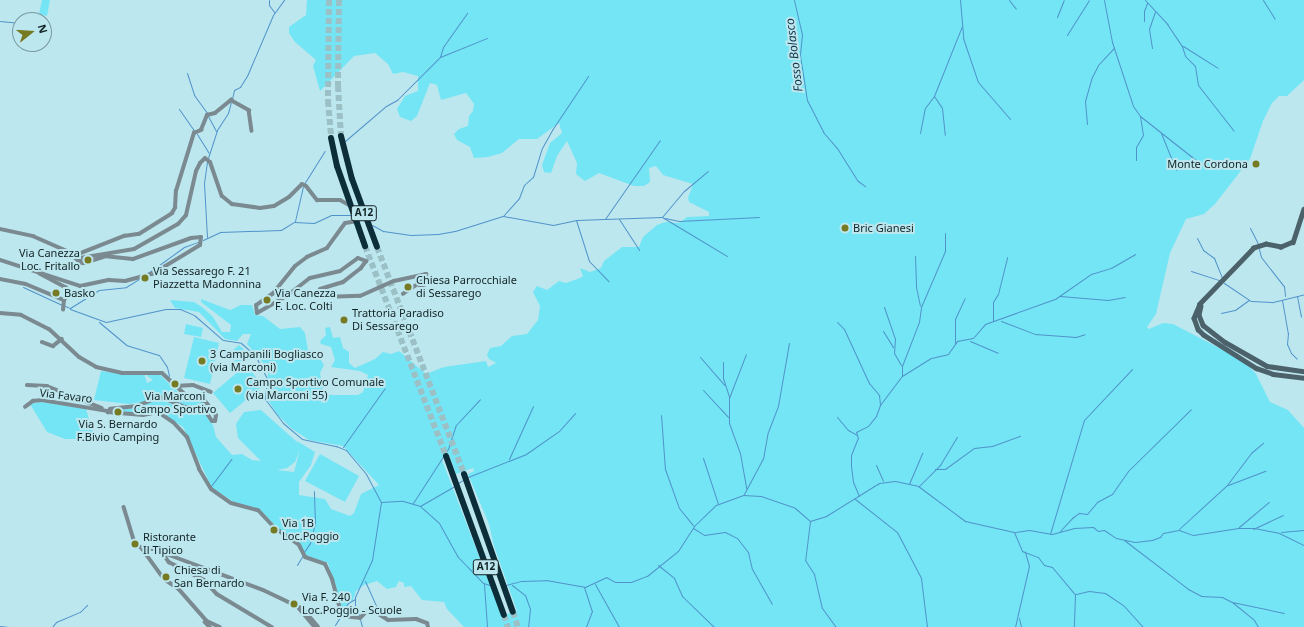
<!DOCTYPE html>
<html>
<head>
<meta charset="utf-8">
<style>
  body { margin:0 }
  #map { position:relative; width:1304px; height:627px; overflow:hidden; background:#bde7ee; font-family:"Noto Sans",sans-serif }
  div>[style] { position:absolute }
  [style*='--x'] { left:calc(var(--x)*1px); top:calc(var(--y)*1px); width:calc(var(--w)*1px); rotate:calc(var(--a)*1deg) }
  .green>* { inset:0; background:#74e5f4 }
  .stream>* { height:1px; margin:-0.5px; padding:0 0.5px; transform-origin:0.5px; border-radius:0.5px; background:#5093ca }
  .motorway-tunnel>* { height:6px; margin-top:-3px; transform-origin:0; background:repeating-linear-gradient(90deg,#9bc0c6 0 6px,transparent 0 9px) }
  .minor>* { height:3.5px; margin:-1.75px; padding:0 1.75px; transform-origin:1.75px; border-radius:1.75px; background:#7b8a91 }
  .tertiary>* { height:4px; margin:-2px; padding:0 2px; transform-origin:2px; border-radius:2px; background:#7b8a91 }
  .secondary>* { height:4.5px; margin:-2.25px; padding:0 2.25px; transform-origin:2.25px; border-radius:2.25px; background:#4c626b }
  .motorway>* { height:6px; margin:-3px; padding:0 3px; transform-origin:3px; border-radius:3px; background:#0c2e3b }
  .dots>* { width:11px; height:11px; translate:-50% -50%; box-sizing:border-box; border:2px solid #bde7ee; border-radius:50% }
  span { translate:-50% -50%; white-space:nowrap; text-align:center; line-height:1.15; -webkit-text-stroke:4px #bde7ee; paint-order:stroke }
  .shield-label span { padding:1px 3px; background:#bde7ee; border:1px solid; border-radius:3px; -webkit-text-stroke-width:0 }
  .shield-label { font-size:10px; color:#122325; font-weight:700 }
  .poi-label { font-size:11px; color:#122325 }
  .right { translate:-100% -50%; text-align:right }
  .left { translate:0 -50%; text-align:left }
  .street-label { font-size:11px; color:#122325 }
  .water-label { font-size:12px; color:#16344b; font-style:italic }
  .north { position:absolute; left:12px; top:12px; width:40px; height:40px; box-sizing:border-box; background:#bde7ee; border:1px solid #79999e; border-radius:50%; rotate:73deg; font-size:11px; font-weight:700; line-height:16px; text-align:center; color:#122325 }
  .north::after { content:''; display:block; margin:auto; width:14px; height:18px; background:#767a22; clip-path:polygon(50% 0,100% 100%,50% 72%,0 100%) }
</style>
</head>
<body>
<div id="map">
  <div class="green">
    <div style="clip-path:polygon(42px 0,50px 0,47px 16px,39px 14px)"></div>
    <div style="clip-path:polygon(evenodd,307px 0,1304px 0,1304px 80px,1287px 96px,1279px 96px,1272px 103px,1263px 121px,1250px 159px,1215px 204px,1204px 214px,1186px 219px,1170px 253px,1156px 314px,1147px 327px,1149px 329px,1163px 323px,1173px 324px,1244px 361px,1256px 374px,1270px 402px,1288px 410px,1304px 428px,1304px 627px,464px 627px,447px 609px,444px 602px,422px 600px,411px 586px,404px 587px,404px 583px,399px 581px,396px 587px,387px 589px,377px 581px,364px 585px,356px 591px,353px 600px,349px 602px,343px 613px,328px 563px,305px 555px,300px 545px,280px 530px,259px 509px,234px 502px,212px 488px,183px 427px,158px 411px,146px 414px,113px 410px,137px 408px,157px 399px,186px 409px,203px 411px,213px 425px,216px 437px,232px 455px,242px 454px,252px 460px,261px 461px,238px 438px,236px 424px,244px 412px,261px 410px,297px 442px,299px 452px,295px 462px,287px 468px,277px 470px,294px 472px,299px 453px,297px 441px,315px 452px,311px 465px,299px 482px,299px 495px,325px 499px,331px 509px,350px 516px,354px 513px,361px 494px,379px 485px,343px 446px,309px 440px,291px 428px,277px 414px,268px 400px,268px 374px,264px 364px,247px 344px,251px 334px,243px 334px,237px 341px,225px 339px,199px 312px,175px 308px,170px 300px,194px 302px,202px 307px,213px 317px,222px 332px,230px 332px,231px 325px,201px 302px,201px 299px,230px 310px,241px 305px,252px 305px,255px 315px,263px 316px,280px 329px,300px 327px,305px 333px,308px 350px,315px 351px,324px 365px,320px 373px,323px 390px,329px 395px,358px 395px,363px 392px,368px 375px,360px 371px,331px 367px,335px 360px,331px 347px,321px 344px,320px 341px,326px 335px,325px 328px,330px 327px,333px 338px,340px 337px,343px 348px,349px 352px,349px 363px,355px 368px,375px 359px,383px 352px,391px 354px,399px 351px,426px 374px,444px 367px,486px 361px,488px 367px,496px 363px,500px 365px,489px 359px,487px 355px,490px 348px,501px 346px,512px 336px,527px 334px,538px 320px,540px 306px,533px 292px,537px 286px,547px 290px,559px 281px,566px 283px,580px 278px,583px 276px,580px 268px,590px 272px,601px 268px,604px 261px,622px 247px,639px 247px,643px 237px,657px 225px,665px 222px,679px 223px,687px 217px,709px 216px,709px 212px,689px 202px,688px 198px,693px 184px,663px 175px,656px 166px,649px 168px,650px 182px,644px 186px,634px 186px,599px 173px,585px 181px,576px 174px,577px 163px,567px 141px,557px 156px,551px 173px,544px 172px,542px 165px,550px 143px,562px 133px,559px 123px,537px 139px,519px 139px,502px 153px,488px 157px,474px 158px,470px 147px,457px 140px,454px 134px,459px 129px,468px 126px,469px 116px,473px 111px,474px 104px,466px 93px,441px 100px,437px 85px,430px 83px,417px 116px,411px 121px,400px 117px,397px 109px,405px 96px,418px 91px,418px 76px,403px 72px,393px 74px,388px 64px,375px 53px,354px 56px,320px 91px,313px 66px,316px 60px,295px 42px,289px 33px,289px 27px,306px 15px,307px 0,449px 454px,456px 474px,473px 468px,474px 471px,468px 474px,489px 524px,494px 546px,517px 611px,502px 616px,442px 460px,443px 456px,449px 454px)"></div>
    <div style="clip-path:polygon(186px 324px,203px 328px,201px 337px,184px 334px)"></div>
    <div style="clip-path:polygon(194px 337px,219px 343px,210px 384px,184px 378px)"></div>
    <div style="clip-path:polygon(239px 345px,250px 355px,239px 365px,228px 354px)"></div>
    <div style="clip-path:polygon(246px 365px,263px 386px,230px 413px,213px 393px)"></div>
    <div style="clip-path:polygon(101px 371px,121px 374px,144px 373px,147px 383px,153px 380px,147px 376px,149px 372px,158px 373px,180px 394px,188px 399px,202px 401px,205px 406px,186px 406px,157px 394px,142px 402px,129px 404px,94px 400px)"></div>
    <div style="clip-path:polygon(42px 402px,86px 409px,95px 439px,65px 439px,47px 432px,30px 404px)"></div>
    <div style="clip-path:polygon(320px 454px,359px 476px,345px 502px,305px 481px)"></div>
  </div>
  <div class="stream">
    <div style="--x:269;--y:0;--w:5;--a:90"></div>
    <div style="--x:269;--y:5;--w:9;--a:54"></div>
    <div style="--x:794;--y:0;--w:36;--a:77"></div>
    <div style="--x:802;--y:35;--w:20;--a:96"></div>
    <div style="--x:800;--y:55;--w:46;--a:81.2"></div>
    <div style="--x:807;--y:100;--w:36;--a:63"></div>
    <div style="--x:823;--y:132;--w:21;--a:49"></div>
    <div style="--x:837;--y:148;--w:39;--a:58"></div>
    <div style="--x:858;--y:181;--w:9;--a:36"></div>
    <div style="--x:960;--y:0;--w:38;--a:85"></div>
    <div style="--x:963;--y:38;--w:46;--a:71.2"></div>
    <div style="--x:978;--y:82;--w:49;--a:49.1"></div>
    <div style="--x:1009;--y:0;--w:11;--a:52"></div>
    <div style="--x:1104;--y:0;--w:43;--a:79.2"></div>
    <div style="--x:1112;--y:42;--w:67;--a:71.8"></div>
    <div style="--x:1133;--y:106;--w:12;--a:55"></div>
    <div style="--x:1140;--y:116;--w:73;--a:38.3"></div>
    <div style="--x:1145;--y:0;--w:33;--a:47"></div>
    <div style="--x:1167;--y:24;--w:27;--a:56"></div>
    <div style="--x:1182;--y:46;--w:10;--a:73"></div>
    <div style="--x:1185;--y:56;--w:14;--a:45"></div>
    <div style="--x:1195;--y:66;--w:19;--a:81"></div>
    <div style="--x:1198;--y:85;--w:58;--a:52"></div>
    <div style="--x:1263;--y:0;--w:22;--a:58"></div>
    <div style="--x:1057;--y:17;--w:18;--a:-68"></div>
    <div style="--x:0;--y:21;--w:20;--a:6"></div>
    <div style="--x:1144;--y:21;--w:10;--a:-90"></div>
    <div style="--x:1144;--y:11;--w:9;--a:-69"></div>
    <div style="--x:1067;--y:35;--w:41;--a:-57.8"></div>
    <div style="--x:1183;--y:46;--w:41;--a:32.2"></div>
    <div style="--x:1152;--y:48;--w:19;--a:-99"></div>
    <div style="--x:1149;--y:29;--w:18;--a:-71"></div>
    <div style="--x:440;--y:57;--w:10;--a:-73"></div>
    <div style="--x:443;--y:47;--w:42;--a:-54.8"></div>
    <div style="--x:187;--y:73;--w:23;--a:72"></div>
    <div style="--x:194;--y:95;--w:22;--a:54"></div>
    <div style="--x:934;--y:96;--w:14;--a:56"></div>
    <div style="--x:942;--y:108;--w:27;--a:84"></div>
    <div style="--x:232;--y:99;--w:9;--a:-77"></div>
    <div style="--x:234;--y:90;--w:7;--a:-27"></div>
    <div style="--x:240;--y:87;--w:13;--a:-58"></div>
    <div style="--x:247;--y:76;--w:66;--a:-66.9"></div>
    <div style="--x:273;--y:15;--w:19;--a:-54"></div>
    <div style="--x:179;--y:109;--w:28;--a:55"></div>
    <div style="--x:208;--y:116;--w:17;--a:62"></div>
    <div style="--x:1087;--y:124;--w:23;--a:-95"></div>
    <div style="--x:1085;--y:101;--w:25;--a:-74"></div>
    <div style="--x:1092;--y:77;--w:13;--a:-63"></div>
    <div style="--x:1098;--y:65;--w:23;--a:-47"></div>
    <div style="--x:920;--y:133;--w:25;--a:-79"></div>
    <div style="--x:925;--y:108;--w:15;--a:-53"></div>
    <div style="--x:934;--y:96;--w:75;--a:-68.2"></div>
    <div style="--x:1161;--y:133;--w:40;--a:68"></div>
    <div style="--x:197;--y:134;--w:22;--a:58"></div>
    <div style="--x:345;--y:141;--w:54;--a:-40.5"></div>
    <div style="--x:386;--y:106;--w:13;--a:-29"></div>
    <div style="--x:397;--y:100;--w:61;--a:-45"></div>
    <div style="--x:440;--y:57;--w:51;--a:-22"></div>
    <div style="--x:208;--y:158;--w:29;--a:-72"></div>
    <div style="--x:217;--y:130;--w:20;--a:-57"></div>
    <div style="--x:228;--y:113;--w:11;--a:-75"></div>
    <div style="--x:1136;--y:160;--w:13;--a:-90"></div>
    <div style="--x:1136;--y:147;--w:14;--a:-60"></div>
    <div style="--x:1143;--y:135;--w:19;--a:-99"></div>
    <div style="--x:304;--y:184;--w:39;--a:-58"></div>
    <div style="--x:503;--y:216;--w:51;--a:10.2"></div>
    <div style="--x:553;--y:225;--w:24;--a:-12"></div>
    <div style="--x:576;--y:220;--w:86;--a:-2"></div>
    <div style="--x:662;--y:217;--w:76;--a:31"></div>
    <div style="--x:662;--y:217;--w:34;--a:-50"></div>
    <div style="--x:684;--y:191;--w:31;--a:-40"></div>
    <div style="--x:665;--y:218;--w:14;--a:12"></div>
    <div style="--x:679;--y:221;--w:80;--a:-2.9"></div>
    <div style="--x:605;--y:219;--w:96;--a:-55.2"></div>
    <div style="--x:619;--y:219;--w:37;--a:57"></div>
    <div style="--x:576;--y:220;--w:43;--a:72.4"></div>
    <div style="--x:589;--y:261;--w:28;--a:46"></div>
    <div style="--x:295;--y:221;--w:35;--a:-77"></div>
    <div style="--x:372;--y:225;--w:13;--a:29"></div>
    <div style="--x:383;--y:231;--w:28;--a:8"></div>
    <div style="--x:411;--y:235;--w:27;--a:-2"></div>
    <div style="--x:438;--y:234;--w:17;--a:-10"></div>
    <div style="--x:455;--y:231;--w:50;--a:-17.4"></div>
    <div style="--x:503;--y:216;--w:24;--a:-48"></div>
    <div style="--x:519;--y:198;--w:14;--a:-69"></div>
    <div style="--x:524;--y:185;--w:12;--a:-42"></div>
    <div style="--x:533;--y:177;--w:30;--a:-73"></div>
    <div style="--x:542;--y:148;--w:21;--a:-61"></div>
    <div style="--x:552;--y:130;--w:65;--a:-56.3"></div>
    <div style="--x:1250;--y:228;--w:18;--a:63"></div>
    <div style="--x:207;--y:237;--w:54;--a:-93.2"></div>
    <div style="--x:204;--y:183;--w:22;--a:-82"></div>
    <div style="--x:1197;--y:238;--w:13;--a:63"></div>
    <div style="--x:1203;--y:250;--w:14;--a:36"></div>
    <div style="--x:1214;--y:258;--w:22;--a:68"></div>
    <div style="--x:203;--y:240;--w:19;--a:-25"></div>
    <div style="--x:220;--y:232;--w:61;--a:-1.9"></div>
    <div style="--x:281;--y:230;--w:15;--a:-32"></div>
    <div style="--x:294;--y:222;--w:20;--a:3"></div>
    <div style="--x:314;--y:223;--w:19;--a:-25"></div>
    <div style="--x:331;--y:215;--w:20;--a:0"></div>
    <div style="--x:1259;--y:249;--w:8;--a:76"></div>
    <div style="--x:1261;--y:257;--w:37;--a:52"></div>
    <div style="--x:1284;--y:286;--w:10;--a:84"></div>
    <div style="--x:915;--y:256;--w:31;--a:88"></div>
    <div style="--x:916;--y:287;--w:19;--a:78"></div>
    <div style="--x:1191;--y:271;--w:32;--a:18"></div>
    <div style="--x:148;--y:273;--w:44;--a:-35.8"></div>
    <div style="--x:184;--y:247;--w:15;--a:-20"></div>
    <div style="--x:1224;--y:283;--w:32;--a:34"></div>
    <div style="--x:1251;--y:301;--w:22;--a:3"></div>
    <div style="--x:1273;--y:302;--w:32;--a:-14"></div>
    <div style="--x:23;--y:287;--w:43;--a:24.8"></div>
    <div style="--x:1060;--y:296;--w:48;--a:4.8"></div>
    <div style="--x:1108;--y:300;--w:17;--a:-10"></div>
    <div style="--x:1297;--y:296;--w:21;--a:79"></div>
    <div style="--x:1282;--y:300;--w:34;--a:80"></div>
    <div style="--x:1288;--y:333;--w:11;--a:95"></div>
    <div style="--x:1287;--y:344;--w:10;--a:66"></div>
    <div style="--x:1291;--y:353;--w:8;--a:45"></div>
    <div style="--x:65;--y:306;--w:5;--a:22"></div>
    <div style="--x:70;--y:308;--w:34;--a:-32"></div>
    <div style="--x:99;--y:290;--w:27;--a:-6"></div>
    <div style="--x:126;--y:287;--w:15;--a:-32"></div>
    <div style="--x:884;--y:307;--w:34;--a:71"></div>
    <div style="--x:895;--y:339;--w:14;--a:94"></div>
    <div style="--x:894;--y:353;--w:14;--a:60"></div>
    <div style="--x:70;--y:309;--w:38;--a:20"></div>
    <div style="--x:106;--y:322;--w:61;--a:-12.2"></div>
    <div style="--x:166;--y:309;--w:14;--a:0"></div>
    <div style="--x:180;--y:309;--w:15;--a:23"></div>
    <div style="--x:194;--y:315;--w:38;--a:41"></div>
    <div style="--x:223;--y:340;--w:18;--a:9"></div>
    <div style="--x:241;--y:343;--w:18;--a:41"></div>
    <div style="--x:255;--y:355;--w:27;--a:63"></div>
    <div style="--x:267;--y:379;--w:20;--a:96"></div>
    <div style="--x:265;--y:399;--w:30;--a:53"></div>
    <div style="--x:283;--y:423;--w:25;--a:40"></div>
    <div style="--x:302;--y:439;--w:35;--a:12"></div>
    <div style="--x:336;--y:446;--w:11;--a:22"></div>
    <div style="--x:346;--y:450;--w:31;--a:50"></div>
    <div style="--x:366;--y:474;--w:32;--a:62"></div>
    <div style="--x:381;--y:502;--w:59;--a:98.8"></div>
    <div style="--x:372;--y:560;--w:41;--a:114.7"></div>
    <div style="--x:355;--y:597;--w:13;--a:90"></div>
    <div style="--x:355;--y:610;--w:8;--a:50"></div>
    <div style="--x:1221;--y:313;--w:14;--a:-12"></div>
    <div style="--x:1235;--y:310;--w:17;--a:-36"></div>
    <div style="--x:993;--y:321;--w:19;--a:-90"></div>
    <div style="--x:993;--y:302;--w:9;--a:-58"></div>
    <div style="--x:998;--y:294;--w:38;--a:-76"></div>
    <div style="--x:1001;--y:321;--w:36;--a:21"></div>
    <div style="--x:1035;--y:334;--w:41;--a:4.2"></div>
    <div style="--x:1076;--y:337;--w:9;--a:-18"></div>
    <div style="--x:99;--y:322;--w:35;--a:40"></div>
    <div style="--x:126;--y:345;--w:34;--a:17"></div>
    <div style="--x:159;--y:355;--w:14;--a:56"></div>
    <div style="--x:167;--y:367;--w:9;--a:77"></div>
    <div style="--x:837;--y:322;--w:10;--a:45"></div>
    <div style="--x:844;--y:329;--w:60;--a:65.2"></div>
    <div style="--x:869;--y:383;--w:16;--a:50"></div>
    <div style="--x:879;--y:395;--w:10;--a:84"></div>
    <div style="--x:883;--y:331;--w:19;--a:58"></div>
    <div style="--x:970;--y:341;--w:30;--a:23"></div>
    <div style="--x:955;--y:343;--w:24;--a:-90"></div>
    <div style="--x:955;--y:319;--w:23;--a:-65"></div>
    <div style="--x:700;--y:357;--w:37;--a:49"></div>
    <div style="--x:723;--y:362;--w:16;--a:90"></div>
    <div style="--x:723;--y:378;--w:19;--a:72"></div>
    <div style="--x:729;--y:396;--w:27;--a:90"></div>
    <div style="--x:729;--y:423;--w:32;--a:70"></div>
    <div style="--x:740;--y:453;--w:36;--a:80"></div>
    <div style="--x:902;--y:376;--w:10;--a:-90"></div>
    <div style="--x:902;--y:366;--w:47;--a:-68.9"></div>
    <div style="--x:919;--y:322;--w:15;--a:-82"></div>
    <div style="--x:921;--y:307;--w:61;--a:-66.8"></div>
    <div style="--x:945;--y:251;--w:18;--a:-90"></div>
    <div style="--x:703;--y:390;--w:37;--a:47"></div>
    <div style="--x:729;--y:398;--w:47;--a:-68.9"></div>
    <div style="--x:661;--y:415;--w:54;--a:85.8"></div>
    <div style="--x:665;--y:469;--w:41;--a:70.3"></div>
    <div style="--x:679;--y:508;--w:22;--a:51"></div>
    <div style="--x:837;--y:417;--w:17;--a:50"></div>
    <div style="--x:848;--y:430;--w:10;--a:29"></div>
    <div style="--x:343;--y:447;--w:72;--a:-54.6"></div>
    <div style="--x:703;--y:458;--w:48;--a:71.9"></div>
    <div style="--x:509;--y:459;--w:58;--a:-65.6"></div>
    <div style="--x:876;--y:465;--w:17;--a:66"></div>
    <div style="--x:935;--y:469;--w:10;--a:0"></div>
    <div style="--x:945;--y:469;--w:36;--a:-36"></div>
    <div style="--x:974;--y:448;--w:18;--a:-6"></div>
    <div style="--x:992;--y:446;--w:30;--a:-20"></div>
    <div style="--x:468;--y:477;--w:62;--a:-21.6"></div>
    <div style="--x:526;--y:454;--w:40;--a:-34.9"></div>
    <div style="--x:559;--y:431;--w:24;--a:-48"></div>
    <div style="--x:458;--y:483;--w:6;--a:-31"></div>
    <div style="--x:909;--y:484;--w:34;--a:-67"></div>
    <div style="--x:1228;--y:485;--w:40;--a:-21"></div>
    <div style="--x:211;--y:486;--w:34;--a:-53"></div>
    <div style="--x:919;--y:486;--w:30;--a:-45"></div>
    <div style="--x:940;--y:465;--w:33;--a:-59"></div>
    <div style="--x:744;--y:494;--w:40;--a:-62"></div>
    <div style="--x:763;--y:459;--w:27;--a:-80"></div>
    <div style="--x:768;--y:432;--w:28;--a:-69"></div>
    <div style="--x:778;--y:406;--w:64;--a:-80.1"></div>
    <div style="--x:859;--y:496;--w:15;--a:-113"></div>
    <div style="--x:853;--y:482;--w:17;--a:-97"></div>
    <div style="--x:851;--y:465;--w:10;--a:-90"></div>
    <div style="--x:851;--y:455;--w:18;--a:-68"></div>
    <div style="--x:858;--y:438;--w:6;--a:-108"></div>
    <div style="--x:856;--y:432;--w:13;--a:-27"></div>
    <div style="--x:868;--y:426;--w:13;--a:-51"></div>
    <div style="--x:876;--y:416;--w:12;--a:-70"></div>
    <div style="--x:880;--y:405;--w:36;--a:-53"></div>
    <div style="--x:902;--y:376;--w:34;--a:-32"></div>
    <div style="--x:931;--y:358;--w:17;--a:-13"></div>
    <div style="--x:948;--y:354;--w:16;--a:-55"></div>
    <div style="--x:957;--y:341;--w:16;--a:-11"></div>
    <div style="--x:973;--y:338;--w:18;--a:-49"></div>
    <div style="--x:985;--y:324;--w:74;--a:-19.7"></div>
    <div style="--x:1055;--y:299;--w:44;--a:-34.8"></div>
    <div style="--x:1091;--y:274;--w:21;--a:-17"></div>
    <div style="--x:1111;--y:268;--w:28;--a:-30"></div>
    <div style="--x:855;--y:499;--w:53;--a:38.2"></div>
    <div style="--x:897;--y:532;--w:52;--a:62.4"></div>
    <div style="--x:921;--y:578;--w:49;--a:83"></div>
    <div style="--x:381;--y:502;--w:22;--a:-3"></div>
    <div style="--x:403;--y:501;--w:18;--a:16"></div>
    <div style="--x:420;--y:506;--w:25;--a:42"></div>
    <div style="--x:439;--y:523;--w:38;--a:61"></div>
    <div style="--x:457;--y:556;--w:37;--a:46"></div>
    <div style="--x:483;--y:583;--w:7;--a:16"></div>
    <div style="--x:413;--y:503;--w:64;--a:-57.1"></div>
    <div style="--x:448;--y:449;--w:25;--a:-72"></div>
    <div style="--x:456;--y:425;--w:35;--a:-47"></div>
    <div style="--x:420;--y:506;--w:39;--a:-30"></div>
    <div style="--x:810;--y:521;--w:17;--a:-17"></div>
    <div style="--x:826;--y:516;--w:62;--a:-31.9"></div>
    <div style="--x:879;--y:483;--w:16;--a:-7"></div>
    <div style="--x:895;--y:481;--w:24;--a:12"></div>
    <div style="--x:918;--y:486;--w:59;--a:36.7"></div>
    <div style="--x:965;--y:521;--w:50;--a:12.7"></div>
    <div style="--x:1014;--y:532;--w:21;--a:67"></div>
    <div style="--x:1022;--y:551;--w:17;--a:21"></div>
    <div style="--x:1038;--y:557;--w:10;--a:53"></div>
    <div style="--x:1044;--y:565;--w:8;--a:14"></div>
    <div style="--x:1052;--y:567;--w:35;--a:50"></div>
    <div style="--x:1075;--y:594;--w:33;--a:92"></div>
    <div style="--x:810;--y:521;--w:39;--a:97"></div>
    <div style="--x:805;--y:560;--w:17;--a:57"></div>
    <div style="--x:814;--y:574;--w:35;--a:77"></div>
    <div style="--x:822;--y:608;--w:24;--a:54"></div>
    <div style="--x:1239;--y:527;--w:39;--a:-40"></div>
    <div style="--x:693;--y:528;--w:13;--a:32"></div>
    <div style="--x:704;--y:535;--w:21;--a:-8"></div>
    <div style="--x:725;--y:532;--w:13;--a:27"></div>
    <div style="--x:737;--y:538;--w:18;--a:52"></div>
    <div style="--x:748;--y:552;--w:17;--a:77"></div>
    <div style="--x:752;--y:569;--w:40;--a:60.3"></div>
    <div style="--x:1179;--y:529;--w:65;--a:-42.5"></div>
    <div style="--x:1227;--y:485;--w:40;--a:-53"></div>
    <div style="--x:1251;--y:453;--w:16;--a:-40"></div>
    <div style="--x:1253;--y:529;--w:33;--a:-25"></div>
    <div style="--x:1060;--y:531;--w:18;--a:-47"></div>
    <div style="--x:1072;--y:518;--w:9;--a:-36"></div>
    <div style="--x:1079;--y:513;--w:8;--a:7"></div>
    <div style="--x:1087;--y:514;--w:16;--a:-50"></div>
    <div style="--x:1097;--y:502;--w:17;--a:-28"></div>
    <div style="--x:1112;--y:494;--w:28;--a:-55"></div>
    <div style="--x:1128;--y:471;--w:88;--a:-44.5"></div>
    <div style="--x:1015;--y:532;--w:14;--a:-8"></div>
    <div style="--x:1029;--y:530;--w:23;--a:10"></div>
    <div style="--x:1052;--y:534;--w:23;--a:-15"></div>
    <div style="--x:1074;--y:528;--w:19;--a:-3"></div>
    <div style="--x:1093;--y:527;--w:6;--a:39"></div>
    <div style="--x:1098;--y:531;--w:6;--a:-9"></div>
    <div style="--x:1104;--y:530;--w:14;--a:34"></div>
    <div style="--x:1116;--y:538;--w:19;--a:12"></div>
    <div style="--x:1135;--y:542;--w:17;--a:-7"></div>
    <div style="--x:1152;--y:540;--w:9;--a:-21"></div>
    <div style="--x:1160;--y:537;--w:5;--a:-53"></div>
    <div style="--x:1163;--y:533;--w:16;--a:-11"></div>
    <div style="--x:1179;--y:530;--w:15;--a:20"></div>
    <div style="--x:1193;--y:535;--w:46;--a:-8.8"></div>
    <div style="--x:1238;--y:528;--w:16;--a:0"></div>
    <div style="--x:1254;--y:528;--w:25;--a:11"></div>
    <div style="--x:1279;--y:533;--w:28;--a:26"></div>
    <div style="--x:1281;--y:532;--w:23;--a:-5"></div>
    <div style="--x:1050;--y:534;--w:119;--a:-73.4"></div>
    <div style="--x:1084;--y:420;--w:70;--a:-46.7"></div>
    <div style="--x:1124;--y:540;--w:81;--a:37.4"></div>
    <div style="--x:1188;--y:589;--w:15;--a:28"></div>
    <div style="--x:1201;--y:596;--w:21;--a:3"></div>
    <div style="--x:1222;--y:597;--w:11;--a:27"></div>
    <div style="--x:1232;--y:602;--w:28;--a:39"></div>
    <div style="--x:1254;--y:620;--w:8;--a:60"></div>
    <div style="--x:304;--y:552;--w:11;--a:-56"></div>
    <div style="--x:310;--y:543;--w:21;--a:-76"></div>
    <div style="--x:315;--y:523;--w:32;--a:-92"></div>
    <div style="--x:297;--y:565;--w:12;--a:-59"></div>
    <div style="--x:658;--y:565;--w:21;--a:39"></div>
    <div style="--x:674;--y:578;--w:20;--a:66"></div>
    <div style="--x:682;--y:596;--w:45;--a:44.1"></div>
    <div style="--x:365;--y:581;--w:27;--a:66"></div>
    <div style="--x:376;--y:606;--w:15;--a:48"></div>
    <div style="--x:484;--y:584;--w:43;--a:86"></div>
    <div style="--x:595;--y:584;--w:49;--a:60.8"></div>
    <div style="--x:506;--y:585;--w:16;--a:-15"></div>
    <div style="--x:521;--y:581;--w:25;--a:-2"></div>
    <div style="--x:546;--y:580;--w:40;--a:10"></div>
    <div style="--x:585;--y:587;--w:23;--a:-25"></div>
    <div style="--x:606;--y:577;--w:10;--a:29"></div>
    <div style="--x:615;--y:582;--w:16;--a:0"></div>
    <div style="--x:631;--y:582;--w:17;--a:-21"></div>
    <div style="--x:647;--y:576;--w:40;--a:-39"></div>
    <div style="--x:678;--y:551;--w:30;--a:-57"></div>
    <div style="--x:694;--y:526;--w:30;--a:-44"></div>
    <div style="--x:716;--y:505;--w:29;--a:-20"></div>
    <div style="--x:743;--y:495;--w:18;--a:3"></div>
    <div style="--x:761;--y:496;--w:36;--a:19"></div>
    <div style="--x:795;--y:508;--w:20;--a:41"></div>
    <div style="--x:512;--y:585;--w:16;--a:38"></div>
    <div style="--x:525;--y:595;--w:15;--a:70"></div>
    <div style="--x:530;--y:609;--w:18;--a:96"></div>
    <div style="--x:584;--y:587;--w:25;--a:72"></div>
    <div style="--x:592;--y:611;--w:17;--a:111"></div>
    <div style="--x:1076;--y:594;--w:13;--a:-13"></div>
    <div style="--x:1089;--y:591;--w:16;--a:7"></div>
    <div style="--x:1105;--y:593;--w:23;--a:34"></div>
    <div style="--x:1124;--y:606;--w:28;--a:48"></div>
    <div style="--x:1232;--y:602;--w:53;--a:11.9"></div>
    <div style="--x:343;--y:612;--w:10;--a:-61"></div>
    <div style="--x:348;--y:603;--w:8;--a:-30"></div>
    <div style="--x:1019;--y:618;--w:9;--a:77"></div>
    <div style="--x:360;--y:619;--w:8;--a:76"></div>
    <div style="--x:335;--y:625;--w:9;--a:-58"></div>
    <div style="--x:0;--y:626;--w:9;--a:6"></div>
    <div style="--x:52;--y:627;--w:6;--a:-51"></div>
    <div style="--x:56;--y:622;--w:26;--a:-23"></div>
    <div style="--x:80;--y:612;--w:10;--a:-45"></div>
    <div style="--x:1015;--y:627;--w:63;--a:-77.1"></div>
    <div style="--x:1029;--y:566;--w:15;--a:-106"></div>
  </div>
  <div class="motorway-tunnel">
    <div style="--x:329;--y:0;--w:101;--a:90.6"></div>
    <div style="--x:328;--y:101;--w:37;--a:85"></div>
    <div style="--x:339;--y:0;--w:86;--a:90.7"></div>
    <div style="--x:338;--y:86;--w:50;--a:86.6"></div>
    <div style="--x:365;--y:246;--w:225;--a:68.9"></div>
    <div style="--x:377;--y:247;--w:243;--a:69"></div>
    <div style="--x:513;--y:612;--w:16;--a:72"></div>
    <div style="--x:504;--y:615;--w:13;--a:72"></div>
  </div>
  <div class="minor">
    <div style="--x:0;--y:229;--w:34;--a:12"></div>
    <div style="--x:33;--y:236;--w:47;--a:23.8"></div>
    <div style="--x:76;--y:255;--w:52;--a:-21.6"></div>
    <div style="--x:124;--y:236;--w:15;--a:-8"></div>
    <div style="--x:139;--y:234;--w:39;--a:-32"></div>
    <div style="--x:172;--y:213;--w:6;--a:-59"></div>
    <div style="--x:175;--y:208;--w:17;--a:-87"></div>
    <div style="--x:176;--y:191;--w:61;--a:-72.8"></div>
    <div style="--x:194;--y:133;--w:8;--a:-23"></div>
    <div style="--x:201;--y:130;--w:16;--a:-68"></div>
    <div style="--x:207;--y:115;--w:8;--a:-14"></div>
    <div style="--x:215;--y:113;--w:21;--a:-39"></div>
    <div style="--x:231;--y:100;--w:21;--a:29"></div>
    <div style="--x:249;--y:110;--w:21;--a:82"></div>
    <div style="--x:70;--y:254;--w:11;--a:38"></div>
    <div style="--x:0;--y:279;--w:26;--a:11"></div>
    <div style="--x:26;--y:284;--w:41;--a:22.8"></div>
    <div style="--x:64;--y:300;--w:5;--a:-53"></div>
    <div style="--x:67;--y:296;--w:8;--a:-97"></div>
    <div style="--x:66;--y:288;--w:30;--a:-152"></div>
    <div style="--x:394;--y:281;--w:33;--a:-12"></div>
    <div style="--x:426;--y:274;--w:5;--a:90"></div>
    <div style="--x:426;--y:279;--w:27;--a:146"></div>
    <div style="--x:420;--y:286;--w:22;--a:-18"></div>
    <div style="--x:63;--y:310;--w:10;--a:-84"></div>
    <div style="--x:42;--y:342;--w:12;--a:20"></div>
    <div style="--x:53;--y:346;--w:11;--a:-38"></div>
    <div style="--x:27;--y:385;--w:20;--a:3"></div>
    <div style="--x:47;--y:386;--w:59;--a:21.8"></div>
    <div style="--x:175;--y:386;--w:18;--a:-3"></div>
    <div style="--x:193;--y:385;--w:19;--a:21"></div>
    <div style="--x:25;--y:407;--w:10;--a:-37"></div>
    <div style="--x:33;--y:401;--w:9;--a:-6"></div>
    <div style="--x:42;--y:400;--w:67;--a:9.5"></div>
    <div style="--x:124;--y:507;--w:39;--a:73"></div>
    <div style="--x:135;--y:544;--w:7;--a:27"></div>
    <div style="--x:141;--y:547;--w:39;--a:54"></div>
    <div style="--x:164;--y:579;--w:17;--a:33"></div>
    <div style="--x:178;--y:588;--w:44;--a:48.7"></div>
    <div style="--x:207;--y:621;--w:14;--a:25"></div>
    <div style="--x:164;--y:555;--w:9;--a:54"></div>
    <div style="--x:169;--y:562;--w:39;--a:27"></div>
    <div style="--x:204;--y:580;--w:19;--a:47"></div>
    <div style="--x:217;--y:594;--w:64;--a:31"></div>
    <div style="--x:299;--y:608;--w:25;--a:50"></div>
    <div style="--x:205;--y:622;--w:7;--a:45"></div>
  </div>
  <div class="tertiary">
    <div style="--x:0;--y:260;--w:84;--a:18"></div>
    <div style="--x:80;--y:286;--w:30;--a:-12"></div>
    <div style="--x:109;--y:280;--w:16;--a:4"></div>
    <div style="--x:125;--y:281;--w:28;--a:-15"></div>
    <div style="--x:152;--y:274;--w:56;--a:-31.1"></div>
    <div style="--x:200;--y:245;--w:8;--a:-83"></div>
    <div style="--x:201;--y:237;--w:10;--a:174"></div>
    <div style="--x:191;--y:238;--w:62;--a:160.1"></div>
    <div style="--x:133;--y:259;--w:27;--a:-174"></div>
    <div style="--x:106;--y:256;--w:23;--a:162"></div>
    <div style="--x:84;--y:263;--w:3;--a:180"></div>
    <div style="--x:81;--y:263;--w:5;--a:-101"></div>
    <div style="--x:80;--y:258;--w:55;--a:-9.5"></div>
    <div style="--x:134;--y:249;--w:51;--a:-29.6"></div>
    <div style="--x:178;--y:224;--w:12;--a:-48"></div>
    <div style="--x:186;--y:215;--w:45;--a:-77.2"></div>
    <div style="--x:196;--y:171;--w:9;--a:-63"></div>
    <div style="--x:200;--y:163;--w:7;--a:-45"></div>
    <div style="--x:205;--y:158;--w:6;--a:39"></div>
    <div style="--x:210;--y:162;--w:36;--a:71"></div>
    <div style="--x:222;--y:196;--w:13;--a:39"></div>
    <div style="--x:232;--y:204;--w:28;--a:8"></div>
    <div style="--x:260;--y:208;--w:14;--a:-8"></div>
    <div style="--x:274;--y:206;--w:17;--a:-31"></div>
    <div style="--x:289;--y:197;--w:18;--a:-45"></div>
    <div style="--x:302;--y:184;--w:4;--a:27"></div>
    <div style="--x:306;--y:186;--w:18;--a:52"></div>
    <div style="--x:317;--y:200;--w:23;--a:0"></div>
    <div style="--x:340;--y:200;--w:18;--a:29"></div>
    <div style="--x:356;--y:209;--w:9;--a:54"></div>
    <div style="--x:361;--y:216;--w:6;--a:121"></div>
    <div style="--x:358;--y:221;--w:13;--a:171"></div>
    <div style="--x:345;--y:223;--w:31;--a:126"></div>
    <div style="--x:327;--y:248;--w:22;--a:156"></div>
    <div style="--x:307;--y:257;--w:15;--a:143"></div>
    <div style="--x:295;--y:266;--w:36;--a:129"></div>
    <div style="--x:272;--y:294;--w:19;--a:145"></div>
    <div style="--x:256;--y:305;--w:8;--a:83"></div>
    <div style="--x:257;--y:313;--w:36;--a:-30"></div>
    <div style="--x:288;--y:295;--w:28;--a:-38"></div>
    <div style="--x:310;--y:278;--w:31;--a:-13"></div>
    <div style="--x:340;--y:271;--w:22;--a:-36"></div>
    <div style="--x:358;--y:258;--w:9;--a:21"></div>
    <div style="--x:366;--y:261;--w:9;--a:126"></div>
    <div style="--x:361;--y:268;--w:23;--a:142"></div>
    <div style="--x:343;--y:282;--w:24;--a:163"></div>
    <div style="--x:320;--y:289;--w:6;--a:121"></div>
    <div style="--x:317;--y:294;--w:6;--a:31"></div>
    <div style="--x:322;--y:297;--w:38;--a:-2"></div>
    <div style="--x:360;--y:296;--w:37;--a:-24"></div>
    <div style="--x:0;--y:313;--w:21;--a:5"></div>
    <div style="--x:21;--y:315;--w:31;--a:27"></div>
    <div style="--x:49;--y:329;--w:41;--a:43"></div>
    <div style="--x:79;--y:357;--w:20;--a:30"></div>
    <div style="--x:96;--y:367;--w:27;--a:13"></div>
    <div style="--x:122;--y:373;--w:40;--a:0"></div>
    <div style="--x:162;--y:373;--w:37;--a:43"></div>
    <div style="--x:189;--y:398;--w:16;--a:11"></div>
    <div style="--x:205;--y:401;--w:18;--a:52"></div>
    <div style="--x:216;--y:415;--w:6;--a:99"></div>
    <div style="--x:215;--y:421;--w:3;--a:180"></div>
    <div style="--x:212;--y:421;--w:14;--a:-124"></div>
    <div style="--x:204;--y:409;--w:19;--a:-174"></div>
    <div style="--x:185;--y:407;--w:27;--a:-158"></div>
    <div style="--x:160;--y:397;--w:25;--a:159"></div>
    <div style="--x:137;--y:406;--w:27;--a:174"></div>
    <div style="--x:110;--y:409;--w:4;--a:124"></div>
    <div style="--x:108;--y:412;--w:35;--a:5"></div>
    <div style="--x:143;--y:415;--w:15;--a:-11"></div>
    <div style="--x:158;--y:412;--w:18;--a:34"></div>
    <div style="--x:173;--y:422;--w:21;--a:47"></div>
    <div style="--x:187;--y:437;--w:34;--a:69"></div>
    <div style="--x:199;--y:469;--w:23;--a:59"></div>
    <div style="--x:211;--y:489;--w:24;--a:35"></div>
    <div style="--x:231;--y:503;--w:28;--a:15"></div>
    <div style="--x:258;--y:510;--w:25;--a:47"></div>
    <div style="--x:275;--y:528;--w:29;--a:35"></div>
    <div style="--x:299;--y:545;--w:13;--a:63"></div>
    <div style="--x:305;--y:557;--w:21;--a:19"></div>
    <div style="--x:325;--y:564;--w:17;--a:65"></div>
    <div style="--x:332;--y:579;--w:38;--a:75"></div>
    <div style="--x:342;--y:616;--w:18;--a:6"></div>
    <div style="--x:360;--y:618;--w:10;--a:-45"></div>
    <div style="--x:367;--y:611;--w:5;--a:-11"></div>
    <div style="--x:372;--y:610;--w:19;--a:32"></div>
    <div style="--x:388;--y:620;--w:28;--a:-2"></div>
    <div style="--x:416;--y:619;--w:12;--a:20"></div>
    <div style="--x:427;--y:623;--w:4;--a:76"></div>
    <div style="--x:141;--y:547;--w:12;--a:9"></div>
    <div style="--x:153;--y:549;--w:117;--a:20.4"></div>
    <div style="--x:263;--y:590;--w:44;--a:25.4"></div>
    <div style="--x:303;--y:609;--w:23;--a:50"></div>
  </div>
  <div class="secondary">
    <div style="--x:1304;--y:209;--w:35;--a:108"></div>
    <div style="--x:1293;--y:242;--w:13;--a:157"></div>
    <div style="--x:1281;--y:247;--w:15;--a:-169"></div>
    <div style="--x:1266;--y:244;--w:13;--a:162"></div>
    <div style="--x:1254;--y:248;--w:78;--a:134"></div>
    <div style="--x:1200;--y:304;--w:15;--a:113"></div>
    <div style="--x:1194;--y:318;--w:12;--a:70"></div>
    <div style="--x:1198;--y:329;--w:8;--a:45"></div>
    <div style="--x:1204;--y:335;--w:62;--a:32.4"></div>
    <div style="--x:1256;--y:368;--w:18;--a:19"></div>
    <div style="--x:1273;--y:374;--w:31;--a:7"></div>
    <div style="--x:1201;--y:306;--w:9;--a:103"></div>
    <div style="--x:1199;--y:315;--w:11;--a:68"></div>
    <div style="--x:1203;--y:325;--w:28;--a:38"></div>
    <div style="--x:1225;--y:342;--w:48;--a:29.7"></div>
    <div style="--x:1267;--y:366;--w:37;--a:8"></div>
  </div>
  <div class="motorway">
    <div style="--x:341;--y:136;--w:44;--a:75.7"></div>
    <div style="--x:352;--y:179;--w:72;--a:69.8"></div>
    <div style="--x:331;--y:138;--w:29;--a:78"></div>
    <div style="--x:337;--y:166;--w:85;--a:70.7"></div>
    <div style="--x:446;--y:456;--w:169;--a:70"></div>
    <div style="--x:464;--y:474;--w:146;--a:70.5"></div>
  </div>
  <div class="dots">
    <div style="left:1256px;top:164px;background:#767a22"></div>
    <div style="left:845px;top:228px;background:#767a22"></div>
    <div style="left:88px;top:260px;background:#767a22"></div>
    <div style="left:145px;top:278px;background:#767a22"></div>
    <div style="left:408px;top:287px;background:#767a22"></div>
    <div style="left:56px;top:293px;background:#767a22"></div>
    <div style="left:267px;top:300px;background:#767a22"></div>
    <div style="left:344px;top:320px;background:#767a22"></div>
    <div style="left:202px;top:361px;background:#767a22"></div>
    <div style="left:175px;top:384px;background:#767a22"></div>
    <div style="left:238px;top:389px;background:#767a22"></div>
    <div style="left:118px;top:412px;background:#767a22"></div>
    <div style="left:274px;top:530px;background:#767a22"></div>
    <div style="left:135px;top:544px;background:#767a22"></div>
    <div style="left:166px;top:577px;background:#767a22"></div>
    <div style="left:294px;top:604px;background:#767a22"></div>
  </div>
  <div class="shield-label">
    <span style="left:364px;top:213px">A12</span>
    <span style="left:486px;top:567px">A12</span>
  </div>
  <div class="poi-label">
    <span class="right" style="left:1248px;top:164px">Monte Cordona</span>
    <span class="left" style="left:853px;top:228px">Bric Gianesi</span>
    <span class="right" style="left:80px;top:260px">Via Canezza<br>Loc. Fritallo</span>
    <span class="left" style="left:153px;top:278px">Via Sessarego F. 21<br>Piazzetta Madonnina</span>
    <span class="left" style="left:416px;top:287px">Chiesa Parrocchiale<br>di Sessarego</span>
    <span class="left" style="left:64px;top:293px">Basko</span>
    <span class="left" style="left:275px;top:300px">Via Canezza<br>F. Loc. Colti</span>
    <span class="left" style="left:352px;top:320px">Trattoria Paradiso<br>Di Sessarego</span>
    <span class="left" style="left:210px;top:361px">3 Campanili Bogliasco<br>(via Marconi)</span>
    <span class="left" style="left:246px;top:389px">Campo Sportivo Comunale<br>(via Marconi 55)</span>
    <span style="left:175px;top:403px">Via Marconi<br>Campo Sportivo</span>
    <span style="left:118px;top:431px">Via S. Bernardo<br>F.Bivio Camping</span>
    <span class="left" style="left:282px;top:530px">Via 1B<br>Loc.Poggio</span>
    <span class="left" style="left:143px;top:544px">Ristorante<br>Il Tipico</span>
    <span class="left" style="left:174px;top:577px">Chiesa di<br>San Bernardo</span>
    <span class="left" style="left:302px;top:604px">Via F. 240<br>Loc.Poggio - Scuole</span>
  </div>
  <div class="street-label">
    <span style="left:66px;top:396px;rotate:7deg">Via Favaro</span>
  </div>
  <div class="water-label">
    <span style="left:794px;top:55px;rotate:-97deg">Fosso Bolasco</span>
  </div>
  <div class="north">N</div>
</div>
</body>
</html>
